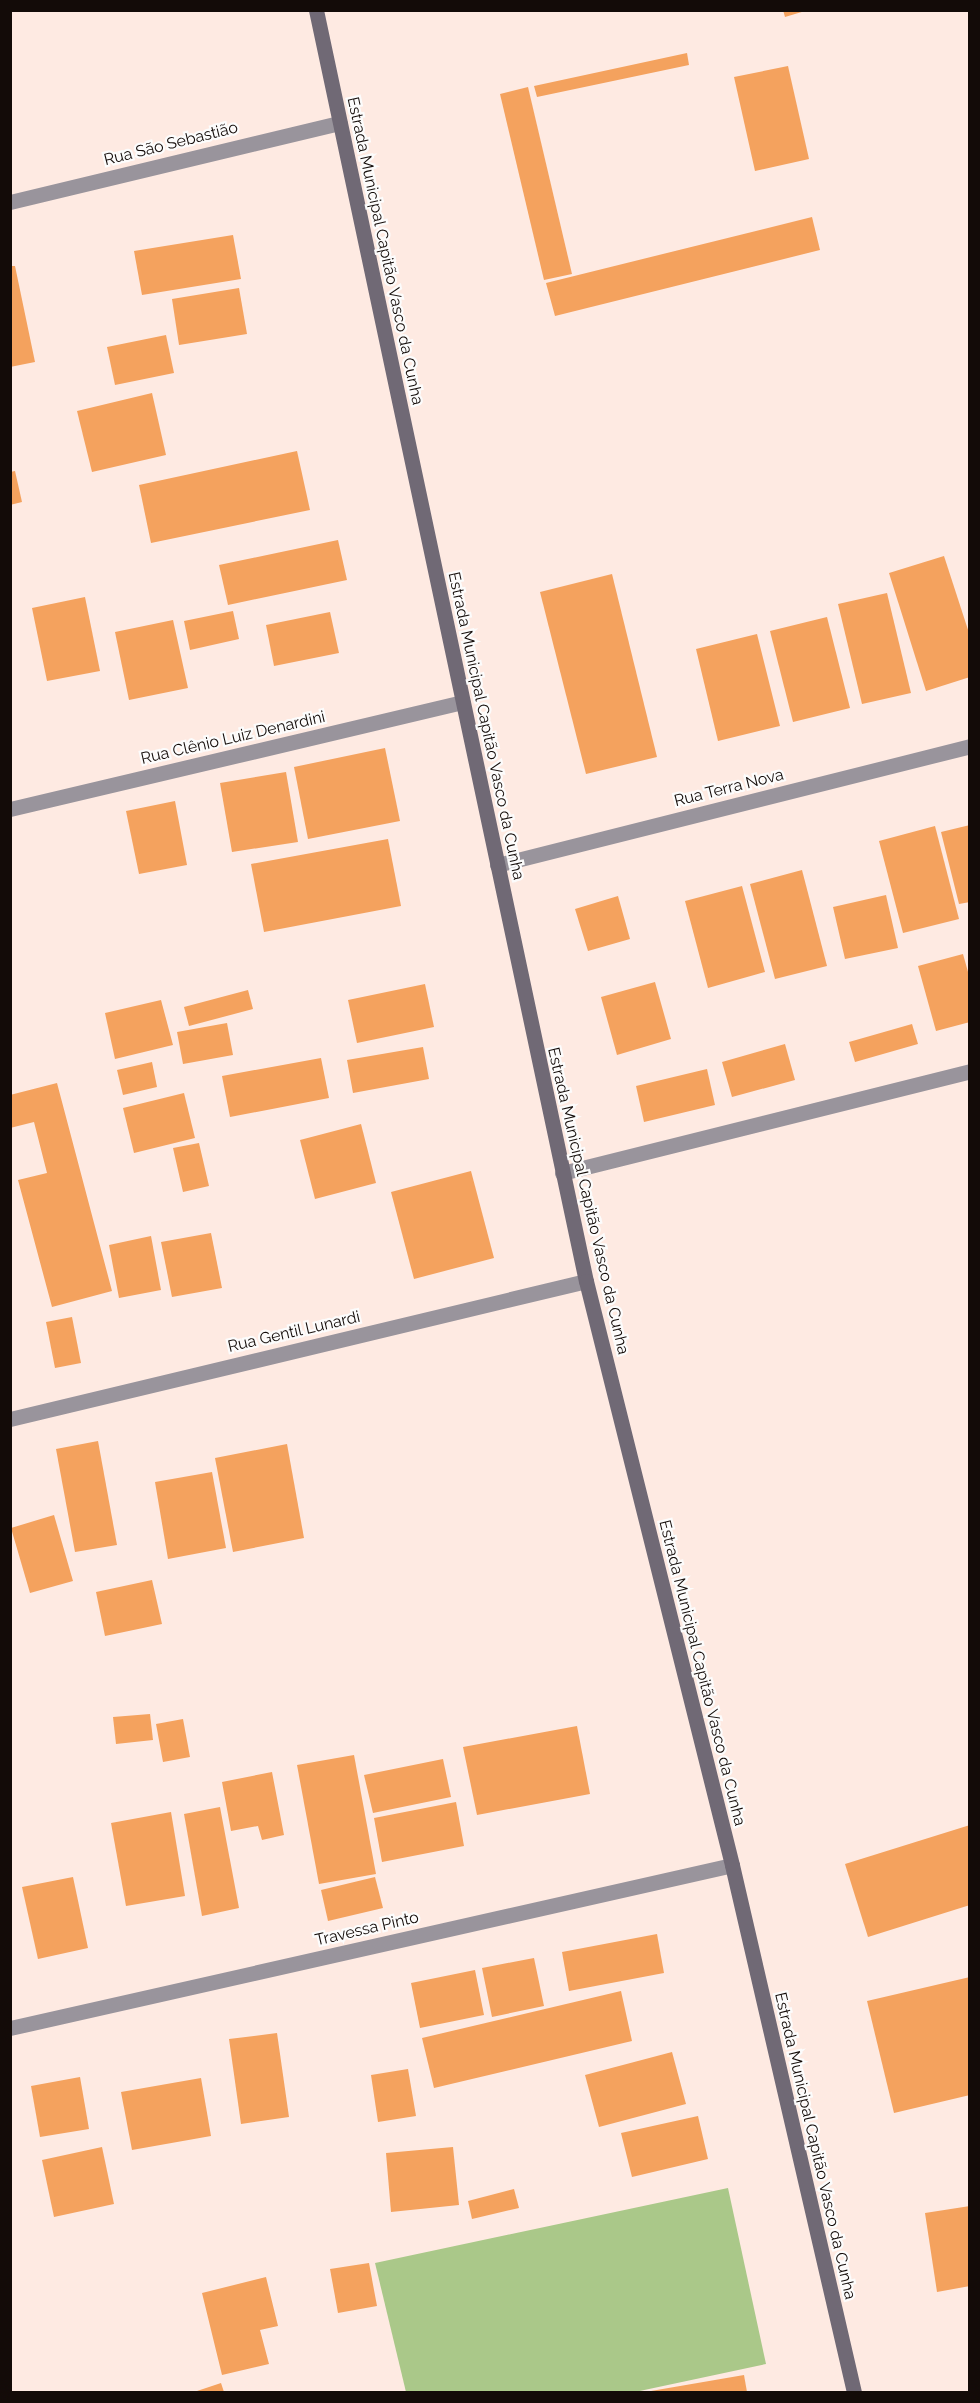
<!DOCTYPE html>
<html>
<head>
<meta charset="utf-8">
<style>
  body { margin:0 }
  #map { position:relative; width:980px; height:2403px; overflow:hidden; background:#feeae2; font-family:Raleway,sans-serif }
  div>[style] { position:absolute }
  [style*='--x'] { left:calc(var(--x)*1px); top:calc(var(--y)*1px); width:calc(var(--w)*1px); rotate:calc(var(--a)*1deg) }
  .green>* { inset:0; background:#aac889 }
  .building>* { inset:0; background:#f4a25e }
  .street>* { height:15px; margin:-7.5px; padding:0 7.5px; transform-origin:7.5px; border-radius:7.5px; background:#99949c }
  .secondary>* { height:15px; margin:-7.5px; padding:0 7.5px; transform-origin:7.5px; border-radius:7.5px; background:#706975 }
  span { translate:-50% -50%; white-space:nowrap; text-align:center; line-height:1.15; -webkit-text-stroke:4.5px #fcfcfc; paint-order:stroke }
  .street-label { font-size:16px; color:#130b08 }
  .frame { position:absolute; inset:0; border:12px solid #130b08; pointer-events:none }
</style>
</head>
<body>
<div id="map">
  <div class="green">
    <div style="clip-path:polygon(728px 2188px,766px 2364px,635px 2392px,406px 2392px,375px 2263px)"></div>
  </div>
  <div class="building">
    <div style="clip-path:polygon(783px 10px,805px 10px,805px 11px,785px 17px)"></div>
    <div style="clip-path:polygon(687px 53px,689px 65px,537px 97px,534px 86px)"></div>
    <div style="clip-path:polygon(788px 66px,809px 159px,755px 171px,734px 77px)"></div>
    <div style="clip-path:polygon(528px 87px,572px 274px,544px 280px,500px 94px)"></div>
    <div style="clip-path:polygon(812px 217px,820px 250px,555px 316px,546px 283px)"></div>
    <div style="clip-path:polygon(233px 235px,241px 279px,142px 295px,134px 251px)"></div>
    <div style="clip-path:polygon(10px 266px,15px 266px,35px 362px,10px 367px)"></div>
    <div style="clip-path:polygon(239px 288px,247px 334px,179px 345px,172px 299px)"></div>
    <div style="clip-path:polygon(166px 335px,174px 373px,115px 385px,107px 347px)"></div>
    <div style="clip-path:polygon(152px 393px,166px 455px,92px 472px,77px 411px)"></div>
    <div style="clip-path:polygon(297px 451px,310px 510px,151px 543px,139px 485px)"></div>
    <div style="clip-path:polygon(15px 471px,22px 502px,10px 505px,10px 472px)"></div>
    <div style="clip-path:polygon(338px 540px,347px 580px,228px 605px,219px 565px)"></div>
    <div style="clip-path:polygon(944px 556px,970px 636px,970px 677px,926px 691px,889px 573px)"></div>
    <div style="clip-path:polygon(612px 574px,657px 757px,586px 774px,540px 592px)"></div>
    <div style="clip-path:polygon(887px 593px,911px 693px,862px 704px,838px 604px)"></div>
    <div style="clip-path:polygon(85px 597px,100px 671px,47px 681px,32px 608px)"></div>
    <div style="clip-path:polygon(233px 611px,239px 639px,190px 650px,184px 621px)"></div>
    <div style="clip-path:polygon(330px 612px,339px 653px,274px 666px,266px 625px)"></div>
    <div style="clip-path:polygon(827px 617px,850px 708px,793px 722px,770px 631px)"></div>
    <div style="clip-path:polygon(173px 620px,188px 688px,129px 700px,115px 632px)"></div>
    <div style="clip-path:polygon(757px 634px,780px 726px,718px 741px,696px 649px)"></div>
    <div style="clip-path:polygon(385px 748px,400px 821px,308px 839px,294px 767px)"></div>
    <div style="clip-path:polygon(286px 772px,298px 842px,232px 852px,220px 783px)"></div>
    <div style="clip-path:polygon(175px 801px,187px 865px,139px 874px,126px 811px)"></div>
    <div style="clip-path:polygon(970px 825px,970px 902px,959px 904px,941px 832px)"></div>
    <div style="clip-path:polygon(935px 826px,959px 919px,903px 933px,879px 841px)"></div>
    <div style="clip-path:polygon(388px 839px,401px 906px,264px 932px,251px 864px)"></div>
    <div style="clip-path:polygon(802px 870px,827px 966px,775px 979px,750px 884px)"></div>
    <div style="clip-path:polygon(742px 886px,765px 972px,708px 988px,685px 901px)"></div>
    <div style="clip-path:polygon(886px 895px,898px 948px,845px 959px,833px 907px)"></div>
    <div style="clip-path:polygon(618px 896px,630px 939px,588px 951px,575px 909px)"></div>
    <div style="clip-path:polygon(963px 954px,970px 979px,970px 1022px,936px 1031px,918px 966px)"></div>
    <div style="clip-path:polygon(655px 982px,671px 1039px,617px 1055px,601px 997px)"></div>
    <div style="clip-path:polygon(425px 984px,434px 1027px,357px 1043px,348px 1000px)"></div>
    <div style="clip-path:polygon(248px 990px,253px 1009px,189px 1026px,184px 1007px)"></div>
    <div style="clip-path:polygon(161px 1000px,173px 1045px,115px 1059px,105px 1013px)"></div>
    <div style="clip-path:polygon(227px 1023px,233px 1055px,183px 1064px,177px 1032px)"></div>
    <div style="clip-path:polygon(912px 1024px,918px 1044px,855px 1062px,849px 1042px)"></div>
    <div style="clip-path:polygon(785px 1044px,795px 1080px,732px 1097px,722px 1062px)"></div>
    <div style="clip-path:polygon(423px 1047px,429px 1079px,353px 1093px,347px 1060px)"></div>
    <div style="clip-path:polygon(321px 1058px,329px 1098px,230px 1117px,222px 1076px)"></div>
    <div style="clip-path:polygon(152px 1062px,157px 1087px,123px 1095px,117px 1070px)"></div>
    <div style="clip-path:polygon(707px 1069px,715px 1105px,644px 1122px,636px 1086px)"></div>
    <div style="clip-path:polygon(57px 1083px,112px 1291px,52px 1307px,18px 1180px,47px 1173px,34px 1122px,10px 1128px,10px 1095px)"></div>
    <div style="clip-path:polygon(184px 1093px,195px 1138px,134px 1153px,123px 1108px)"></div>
    <div style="clip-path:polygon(361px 1124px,376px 1183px,315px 1199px,300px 1140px)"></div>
    <div style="clip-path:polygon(199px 1143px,209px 1186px,183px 1192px,173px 1148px)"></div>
    <div style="clip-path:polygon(471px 1171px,494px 1258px,414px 1279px,391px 1192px)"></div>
    <div style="clip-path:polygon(211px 1233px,222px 1288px,172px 1297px,161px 1242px)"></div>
    <div style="clip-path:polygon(151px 1236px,161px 1290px,119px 1298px,109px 1245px)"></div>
    <div style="clip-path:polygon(72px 1317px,81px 1363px,55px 1368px,46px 1322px)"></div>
    <div style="clip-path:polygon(98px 1441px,117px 1545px,75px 1552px,56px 1449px)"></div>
    <div style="clip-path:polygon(287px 1444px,304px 1538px,233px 1552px,215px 1458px)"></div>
    <div style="clip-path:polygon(212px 1472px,226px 1548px,168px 1559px,155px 1482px)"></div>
    <div style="clip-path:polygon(54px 1515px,73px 1581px,30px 1593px,11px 1528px)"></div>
    <div style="clip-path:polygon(152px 1580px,162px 1624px,105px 1636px,96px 1592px)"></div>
    <div style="clip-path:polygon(150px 1714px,153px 1740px,116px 1744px,113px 1717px)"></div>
    <div style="clip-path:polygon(183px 1719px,190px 1757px,163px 1762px,156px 1724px)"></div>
    <div style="clip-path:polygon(577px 1726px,590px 1794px,477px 1815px,463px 1747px)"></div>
    <div style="clip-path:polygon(354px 1755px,376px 1874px,319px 1884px,297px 1765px)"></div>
    <div style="clip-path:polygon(443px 1759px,451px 1797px,373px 1813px,364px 1775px)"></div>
    <div style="clip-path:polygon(272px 1772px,284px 1835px,262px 1840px,258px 1826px,231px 1831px,222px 1782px)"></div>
    <div style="clip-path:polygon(456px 1802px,464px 1846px,382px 1862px,374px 1818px)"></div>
    <div style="clip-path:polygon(220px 1807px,239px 1908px,202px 1916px,184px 1814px)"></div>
    <div style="clip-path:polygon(171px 1812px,185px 1896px,126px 1906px,111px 1823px)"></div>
    <div style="clip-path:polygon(970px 1825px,970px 1905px,868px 1937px,845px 1864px)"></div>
    <div style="clip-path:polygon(73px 1877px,88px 1948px,38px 1959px,22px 1887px)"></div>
    <div style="clip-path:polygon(375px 1877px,383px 1908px,328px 1921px,321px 1890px)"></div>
    <div style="clip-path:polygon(657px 1934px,664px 1973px,569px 1991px,562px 1952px)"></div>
    <div style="clip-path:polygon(534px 1958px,544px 2006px,492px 2017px,482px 1968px)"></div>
    <div style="clip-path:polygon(475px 1970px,484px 2015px,420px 2028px,411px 1983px)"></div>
    <div style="clip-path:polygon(970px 1977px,970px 2095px,894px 2113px,867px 2001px)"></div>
    <div style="clip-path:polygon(621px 1991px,632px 2041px,434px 2088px,422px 2038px)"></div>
    <div style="clip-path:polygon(277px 2033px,289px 2117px,241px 2124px,229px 2039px)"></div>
    <div style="clip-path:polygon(672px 2052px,686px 2104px,599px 2127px,585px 2075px)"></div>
    <div style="clip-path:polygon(408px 2069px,416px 2116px,378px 2122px,371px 2075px)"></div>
    <div style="clip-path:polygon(80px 2077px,89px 2129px,40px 2137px,31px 2086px)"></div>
    <div style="clip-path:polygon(201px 2078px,211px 2136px,132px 2150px,121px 2092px)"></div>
    <div style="clip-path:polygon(698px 2116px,708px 2159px,632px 2177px,621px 2133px)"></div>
    <div style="clip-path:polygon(102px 2147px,114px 2204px,54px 2217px,42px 2160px)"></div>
    <div style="clip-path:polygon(453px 2147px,459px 2205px,391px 2212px,386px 2153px)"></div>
    <div style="clip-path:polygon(514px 2189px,519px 2208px,472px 2219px,468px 2201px)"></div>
    <div style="clip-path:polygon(970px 2206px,970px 2286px,937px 2292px,925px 2213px)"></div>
    <div style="clip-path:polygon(369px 2263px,377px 2306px,338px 2313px,330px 2269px)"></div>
    <div style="clip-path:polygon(266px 2277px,278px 2326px,260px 2330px,269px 2364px,222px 2375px,202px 2293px)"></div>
    <div style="clip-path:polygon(744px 2375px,747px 2392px,651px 2392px,651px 2391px)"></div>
    <div style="clip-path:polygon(221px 2383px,224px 2392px,194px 2392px)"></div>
  </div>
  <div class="street">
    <div style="--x:10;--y:202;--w:339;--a:-13.5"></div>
    <div style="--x:10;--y:809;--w:465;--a:-13.3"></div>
    <div style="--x:497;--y:865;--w:488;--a:-14.1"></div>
    <div style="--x:562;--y:1173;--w:421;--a:-14"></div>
    <div style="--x:10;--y:1419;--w:592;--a:-13.47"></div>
    <div style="--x:10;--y:2028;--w:740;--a:-12.72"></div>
  </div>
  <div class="secondary">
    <div style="--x:316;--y:10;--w:1299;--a:78.01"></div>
    <div style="--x:586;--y:1281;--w:602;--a:75.96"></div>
    <div style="--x:732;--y:1865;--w:541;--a:76.97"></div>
  </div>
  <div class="street-label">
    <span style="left:171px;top:144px;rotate:-14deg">Rua São Sebastião</span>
    <span style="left:385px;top:251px;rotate:78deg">Estrada Municipal Capitão Vasco da Cunha</span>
    <span style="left:486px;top:726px;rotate:78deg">Estrada Municipal Capitão Vasco da Cunha</span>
    <span style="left:233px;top:738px;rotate:-13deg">Rua Clênio Luiz Denardini</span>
    <span style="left:729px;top:788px;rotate:-14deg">Rua Terra Nova</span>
    <span style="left:588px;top:1201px;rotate:77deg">Estrada Municipal Capitão Vasco da Cunha</span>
    <span style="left:294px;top:1332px;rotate:-13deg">Rua Gentil Lunardi</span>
    <span style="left:702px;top:1673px;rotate:76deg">Estrada Municipal Capitão Vasco da Cunha</span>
    <span style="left:367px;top:1929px;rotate:-13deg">Travessa Pinto</span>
    <span style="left:815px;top:2146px;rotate:77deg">Estrada Municipal Capitão Vasco da Cunha</span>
  </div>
  <div class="frame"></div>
</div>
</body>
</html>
